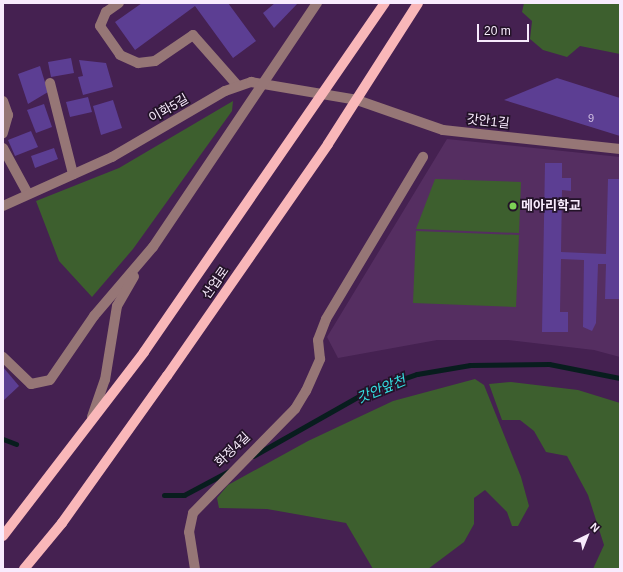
<!DOCTYPE html>
<html>
<head>
<meta charset="utf-8">
<style>
  body { margin:0 }
  #map { position:relative; width:623px; height:572px; overflow:hidden; background:#452151; font-family:Arial,"Noto Sans KR",sans-serif }
  div>[style] { position:absolute }
  [style*='--x'] { left:calc(var(--x)*1px); top:calc(var(--y)*1px); width:calc(var(--w)*1px); rotate:calc(var(--a)*1deg) }
  .built>* { inset:0; background:#552e61 }
  .green>* { inset:0; background:#3d5f2e }
  .stream>* { height:5px; margin:-2.5px; padding:0 2.5px; transform-origin:2.5px; border-radius:2.5px; background:#081d1e }
  .building>* { inset:0; background:#5c3e93 }
  .minor>* { height:10px; margin:-5px; padding:0 5px; transform-origin:5px; border-radius:5px; background:#967676 }
  .major>* { height:10px; margin:-5px; padding:0 5px; transform-origin:5px; border-radius:5px; background:#f9b7b9 }
  .dots>* { width:11px; height:11px; translate:-50% -50%; box-sizing:border-box; border:2px solid #231328; border-radius:50% }
  span { translate:-50% -50%; white-space:nowrap; text-align:center; line-height:1.15; -webkit-text-stroke:3.5px #231328; paint-order:stroke }
  .number-label { font-size:11px; color:#d1c0e2 }
  .number-label span { -webkit-text-stroke-width:0 }
  .street-label { font-size:13px; color:#f8ebfd }
  .poi-label { font-size:13px; color:#f8ebfd; font-weight:700 }
  .left { translate:0 -50%; text-align:left }
  .water-label { font-size:14px; color:#34e0e3; font-style:italic }
  .frame { position:absolute; inset:0; border:4px solid #f8ebfd; pointer-events:none }
  .north { position:absolute; left:567px; top:516px; width:40px; height:40px; -webkit-text-stroke:3px #231328; paint-order:stroke; rotate:43deg; font-size:11px; font-weight:700; line-height:16px; text-align:center; color:#f8ebfd }
  .north::after { content:''; display:block; margin:auto; width:14px; height:18px; background:#f8ebfd; clip-path:polygon(50% 0,100% 100%,50% 72%,0 100%) }
  .scale { position:absolute; left:477px; top:24px; width:52px; height:18px; box-sizing:border-box; border:2px solid #f8ebfd; border-top:0; padding-left:5px; font-size:12px; line-height:14px; white-space:nowrap; color:#f8ebfd; -webkit-text-stroke:3px #231328; paint-order:stroke }
</style>
</head>
<body>
<div id="map">
  <div class="built">
    <div style="clip-path:polygon(447px 139px,620px 157px,620px 357px,594px 350px,508px 340px,437px 340px,338px 358px,327px 337px)"></div>
  </div>
  <div class="green">
    <div style="clip-path:polygon(524px 3px,620px 3px,620px 54px,580px 46px,567px 57px,543px 50px,530px 39px,532px 21px,522px 12px)"></div>
    <div style="clip-path:polygon(233px 101px,232px 111px,133px 249px,92px 297px,59px 261px,36px 201px,119px 168px)"></div>
    <div style="clip-path:polygon(435px 179px,521px 182px,519px 233px,416px 229px)"></div>
    <div style="clip-path:polygon(416px 231px,519px 235px,516px 307px,413px 303px)"></div>
    <div style="clip-path:polygon(475px 379px,484px 385px,521px 477px,529px 506px,518px 526px,512px 526px,507px 512px,485px 490px,474px 498px,474px 524px,464px 542px,428px 569px,373px 569px,346px 523px,267px 509px,219px 508px,217px 498px,228px 485px,308px 441px,393px 401px)"></div>
    <div style="clip-path:polygon(511px 382px,578px 390px,620px 403px,620px 569px,593px 569px,604px 545px,588px 495px,567px 456px,546px 452px,534px 431px,520px 420px,502px 420px,489px 384px)"></div>
  </div>
  <div class="stream">
    <div style="--x:3;--y:439;--w:14;--a:21"></div>
    <div style="--x:253;--y:456;--w:132;--a:-29.5"></div>
    <div style="--x:368;--y:391;--w:52;--a:-19.1"></div>
    <div style="--x:417;--y:374;--w:54;--a:-9.6"></div>
    <div style="--x:470;--y:365;--w:79;--a:-0.7"></div>
    <div style="--x:549;--y:364;--w:72;--a:11.2"></div>
    <div style="--x:164;--y:495;--w:20;--a:0"></div>
    <div style="--x:184;--y:495;--w:51;--a:-28.1"></div>
  </div>
  <div class="building">
    <div style="clip-path:polygon(142px 3px,228px 3px,256px 41px,233px 58px,195px 6px,135px 50px,115px 22px)"></div>
    <div style="clip-path:polygon(275px 3px,298px 3px,274px 28px,263px 13px)"></div>
    <div style="clip-path:polygon(71px 58px,74px 73px,51px 77px,48px 62px)"></div>
    <div style="clip-path:polygon(79px 60px,106px 63px,113px 87px,83px 95px,78px 77px,83px 76px)"></div>
    <div style="clip-path:polygon(40px 66px,48px 92px,28px 104px,18px 74px)"></div>
    <div style="clip-path:polygon(557px 78px,620px 98px,620px 136px,504px 100px)"></div>
    <div style="clip-path:polygon(88px 97px,92px 112px,70px 117px,66px 102px)"></div>
    <div style="clip-path:polygon(113px 100px,122px 128px,101px 135px,93px 106px)"></div>
    <div style="clip-path:polygon(44px 104px,52px 127px,36px 133px,27px 110px)"></div>
    <div style="clip-path:polygon(31px 131px,38px 147px,15px 156px,8px 140px)"></div>
    <div style="clip-path:polygon(54px 148px,58px 159px,35px 168px,31px 156px)"></div>
    <div style="clip-path:polygon(545px 163px,562px 163px,562px 178px,571px 178px,571px 191px,562px 190px,561px 252px,606px 254px,608px 179px,620px 179px,620px 299px,605px 299px,606px 264px,598px 264px,596px 323px,592px 331px,583px 327px,584px 260px,561px 259px,560px 312px,568px 312px,568px 332px,542px 332px)"></div>
    <div style="clip-path:polygon(3px 367px,19px 386px,3px 401px)"></div>
  </div>
  <div class="minor">
    <div style="--x:119;--y:3;--w:16;--a:145"></div>
    <div style="--x:106;--y:12;--w:15;--a:113"></div>
    <div style="--x:100;--y:26;--w:35;--a:55"></div>
    <div style="--x:120;--y:55;--w:20;--a:24"></div>
    <div style="--x:138;--y:63;--w:17;--a:-7"></div>
    <div style="--x:155;--y:61;--w:46;--a:-34.4"></div>
    <div style="--x:193;--y:35;--w:68;--a:48.6"></div>
    <div style="--x:50;--y:83;--w:94;--a:75.8"></div>
    <div style="--x:3;--y:101;--w:15;--a:70"></div>
    <div style="--x:8;--y:115;--w:19;--a:106"></div>
    <div style="--x:3;--y:148;--w:52;--a:61.5"></div>
    <div style="--x:3;--y:206;--w:120;--a:-24.2"></div>
    <div style="--x:112;--y:157;--w:131;--a:-30.3"></div>
    <div style="--x:225;--y:91;--w:28;--a:-19"></div>
    <div style="--x:251;--y:82;--w:108;--a:9.6"></div>
    <div style="--x:357;--y:100;--w:91;--a:19.2"></div>
    <div style="--x:443;--y:130;--w:178;--a:6.1"></div>
    <div style="--x:3;--y:357;--w:39;--a:44"></div>
    <div style="--x:31;--y:384;--w:19;--a:-12"></div>
    <div style="--x:50;--y:380;--w:78;--a:-55.5"></div>
    <div style="--x:94;--y:316;--w:91;--a:-49.5"></div>
    <div style="--x:153;--y:247;--w:294;--a:-56.1"></div>
    <div style="--x:92;--y:417;--w:39;--a:-71"></div>
    <div style="--x:105;--y:380;--w:75;--a:-80.8"></div>
    <div style="--x:117;--y:306;--w:34;--a:-60"></div>
    <div style="--x:195;--y:569;--w:37;--a:-99"></div>
    <div style="--x:189;--y:532;--w:19;--a:-78"></div>
    <div style="--x:193;--y:513;--w:146;--a:-45.6"></div>
    <div style="--x:295;--y:409;--w:21;--a:-59"></div>
    <div style="--x:306;--y:391;--w:35;--a:-66"></div>
    <div style="--x:320;--y:359;--w:19;--a:-96"></div>
    <div style="--x:318;--y:340;--w:22;--a:-69"></div>
    <div style="--x:326;--y:319;--w:189;--a:-59.1"></div>
  </div>
  <div class="major">
    <div style="--x:3;--y:536;--w:232;--a:-52.5"></div>
    <div style="--x:144;--y:352;--w:424;--a:-55.4"></div>
    <div style="--x:24;--y:569;--w:60;--a:-50.4"></div>
    <div style="--x:62;--y:523;--w:181;--a:-54.5"></div>
    <div style="--x:167;--y:376;--w:282;--a:-55.2"></div>
    <div style="--x:328;--y:144;--w:167;--a:-57.4"></div>
  </div>
  <div class="dots">
    <div style="left:513px;top:206px;background:#7cd155"></div>
  </div>
  <div class="number-label">
    <span style="left:591px;top:118px">9</span>
  </div>
  <div class="street-label">
    <span style="left:169px;top:109px;rotate:-30deg">이화5길</span>
    <span style="left:488px;top:122px;rotate:6deg">갓안1길</span>
    <span style="left:216px;top:283px;rotate:-55deg">산업로</span>
    <span style="left:233px;top:450px;rotate:-44deg">화정4길</span>
  </div>
  <div class="poi-label">
    <span class="left" style="left:521px;top:206px">메아리학교</span>
  </div>
  <div class="water-label">
    <span style="left:381px;top:389px;rotate:-22deg">갓안앞천</span>
  </div>
  <div class="frame"></div>
  <div class="north">N</div>
  <div class="scale">20 m</div>
</div>
</body>
</html>
